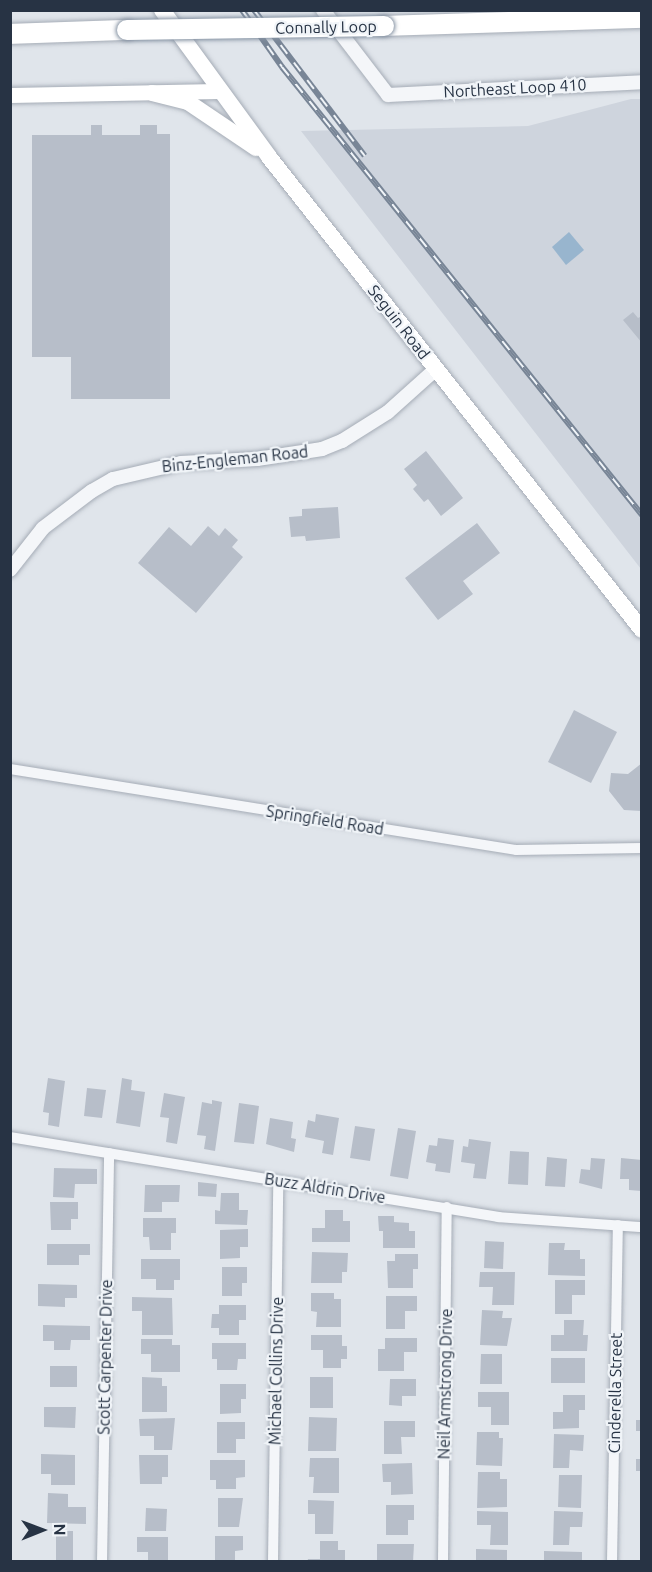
<!DOCTYPE html>
<html>
<head>
<meta charset="utf-8">
<style>
  body { margin:0 }
  #map { position:relative; width:652px; height:1572px; overflow:hidden; background:#e0e5eb; font-family:Ubuntu,sans-serif }
  div>[style] { position:absolute }
  [style*='--x'] { left:calc(var(--x)*1px); top:calc(var(--y)*1px); width:calc(var(--w)*1px); rotate:calc(var(--a)*1deg) }
  .built>* { inset:0; background:#ced4dd }
  .water>* { inset:0; background:#98b5ce }
  .building>* { inset:0; background:#b7bec9 }
  .roads { filter:drop-shadow(0 0 2px #a5acb6) drop-shadow(0 0 2px #a5acb6) }
  .minor>* { height:10px; margin:-5px; padding:0 5px; transform-origin:5px; border-radius:5px; background:#f4f6f9 }
  .tertiary>* { height:14px; margin:-7px; padding:0 7px; transform-origin:7px; border-radius:7px; background:#f4f6f9 }
  .secondary>* { height:15px; margin:-7.5px; padding:0 7.5px; transform-origin:7.5px; border-radius:7.5px; background:#fff }
  .primary>* { height:16px; margin:-8px; padding:0 8px; transform-origin:8px; border-radius:8px; background:#fff }
  .motorway>* { height:20px; margin:-10px; padding:0 10px; transform-origin:10px; border-radius:10px; background:#fff }
  .rail>* { height:6px; margin-top:-3px; transform-origin:0; background:repeating-linear-gradient(90deg,#f0f4f8 0 11px,#788596 0 22px); box-sizing:border-box; border-block:2px solid #788596 }
  .bridges { filter:drop-shadow(0 0 2px #8693a3) drop-shadow(0 0 2px #8693a3) }
  .motorway-bridge>* { height:20px; margin:-10px; padding:0 10px; transform-origin:10px; border-radius:10px; background:#fff }
  span { translate:-50% -50%; white-space:nowrap; text-align:center; line-height:1.15; -webkit-text-stroke:4.5px #f0f4f8; paint-order:stroke }
  .street-label { font-size:16px; color:#273344 }
  .frame { position:absolute; inset:0; border:12px solid #273344; pointer-events:none }
  .north { position:absolute; left:12px; top:1500px; width:60px; height:60px; -webkit-text-stroke:4px #f0f4f8; paint-order:stroke; rotate:89deg; font-size:16px; font-weight:700; line-height:24px; text-align:center; color:#273344 }
  .north::after { content:''; display:block; margin:auto; width:21px; height:27px; background:#273344; clip-path:polygon(50% 0,100% 100%,50% 72%,0 100%) }
</style>
</head>
<body>
<div id="map">
  <div class="built">
    <div style="clip-path:polygon(631px 99px,641px 99px,641px 569px,301px 131px,528px 126px)"></div>
  </div>
  <div class="water">
    <div style="clip-path:polygon(569px 232px,584px 250px,566px 265px,552px 247px)"></div>
  </div>
  <div class="building">
    <div style="clip-path:polygon(91px 125px,102px 125px,102px 135px,140px 135px,140px 125px,157px 125px,157px 134px,170px 134px,170px 399px,71px 399px,71px 357px,32px 357px,32px 135px,91px 135px)"></div>
    <div style="clip-path:polygon(633px 312px,638px 318px,642px 316px,642px 343px,623px 320px)"></div>
    <div style="clip-path:polygon(426px 451px,463px 498px,441px 516px,428px 499px,424px 502px,413px 489px,417px 485px,404px 469px)"></div>
    <div style="clip-path:polygon(338px 507px,340px 538px,306px 541px,305px 536px,291px 537px,289px 517px,302px 516px,302px 509px)"></div>
    <div style="clip-path:polygon(477px 523px,500px 553px,463px 581px,473px 594px,438px 620px,405px 578px)"></div>
    <div style="clip-path:polygon(208px 526px,219px 536px,225px 528px,238px 540px,232px 547px,243px 557px,196px 613px,138px 563px,169px 527px,191px 546px)"></div>
    <div style="clip-path:polygon(574px 710px,617px 732px,591px 783px,548px 762px)"></div>
    <div style="clip-path:polygon(642px 763px,642px 811px,624px 810px,609px 791px,611px 773px,628px 774px)"></div>
    <div style="clip-path:polygon(48px 1078px,65px 1081px,59px 1127px,48px 1125px,49px 1113px,43px 1112px)"></div>
    <div style="clip-path:polygon(122px 1078px,132px 1080px,131px 1090px,145px 1092px,140px 1127px,116px 1123px)"></div>
    <div style="clip-path:polygon(87px 1088px,106px 1090px,102px 1118px,84px 1116px)"></div>
    <div style="clip-path:polygon(164px 1093px,185px 1097px,177px 1144px,166px 1142px,169px 1118px,160px 1117px)"></div>
    <div style="clip-path:polygon(212px 1100px,222px 1102px,215px 1151px,204px 1149px,206px 1136px,197px 1135px,202px 1102px,212px 1104px)"></div>
    <div style="clip-path:polygon(239px 1103px,259px 1106px,254px 1144px,234px 1142px)"></div>
    <div style="clip-path:polygon(316px 1114px,339px 1118px,333px 1155px,322px 1153px,324px 1141px,305px 1137px,308px 1120px,315px 1122px)"></div>
    <div style="clip-path:polygon(270px 1118px,293px 1122px,291px 1138px,296px 1139px,294px 1152px,266px 1144px)"></div>
    <div style="clip-path:polygon(355px 1126px,375px 1129px,370px 1161px,350px 1158px)"></div>
    <div style="clip-path:polygon(398px 1128px,416px 1131px,408px 1179px,390px 1176px)"></div>
    <div style="clip-path:polygon(438px 1138px,454px 1140px,450px 1173px,435px 1171px,436px 1164px,426px 1162px,429px 1145px,437px 1146px)"></div>
    <div style="clip-path:polygon(469px 1139px,491px 1142px,486px 1179px,473px 1178px,475px 1164px,461px 1162px,463px 1146px,468px 1147px)"></div>
    <div style="clip-path:polygon(510px 1151px,529px 1152px,528px 1185px,508px 1184px)"></div>
    <div style="clip-path:polygon(547px 1157px,567px 1159px,565px 1187px,545px 1186px)"></div>
    <div style="clip-path:polygon(591px 1158px,605px 1159px,602px 1189px,579px 1183px,581px 1169px,590px 1170px)"></div>
    <div style="clip-path:polygon(621px 1158px,642px 1160px,642px 1191px,629px 1190px,629px 1179px,620px 1179px)"></div>
    <div style="clip-path:polygon(54px 1168px,97px 1169px,97px 1184px,75px 1184px,74px 1198px,53px 1197px)"></div>
    <div style="clip-path:polygon(198px 1182px,217px 1184px,216px 1197px,198px 1196px)"></div>
    <div style="clip-path:polygon(145px 1185px,180px 1185px,179px 1202px,162px 1202px,162px 1212px,144px 1212px)"></div>
    <div style="clip-path:polygon(221px 1193px,239px 1193px,239px 1210px,248px 1210px,247px 1225px,215px 1224px,215px 1210px,220px 1211px)"></div>
    <div style="clip-path:polygon(50px 1202px,78px 1202px,78px 1219px,71px 1219px,71px 1230px,51px 1230px)"></div>
    <div style="clip-path:polygon(325px 1210px,343px 1210px,343px 1221px,350px 1221px,350px 1242px,312px 1242px,312px 1228px,325px 1228px)"></div>
    <div style="clip-path:polygon(378px 1216px,394px 1216px,394px 1222px,409px 1223px,409px 1231px,415px 1231px,415px 1248px,383px 1248px,383px 1231px,379px 1231px)"></div>
    <div style="clip-path:polygon(143px 1218px,176px 1218px,176px 1233px,171px 1233px,171px 1250px,150px 1250px,149px 1237px,143px 1237px)"></div>
    <div style="clip-path:polygon(248px 1229px,248px 1247px,240px 1247px,240px 1258px,220px 1259px,220px 1230px)"></div>
    <div style="clip-path:polygon(485px 1241px,504px 1242px,503px 1269px,484px 1268px)"></div>
    <div style="clip-path:polygon(549px 1243px,565px 1243px,564px 1250px,580px 1250px,580px 1259px,585px 1259px,585px 1276px,548px 1275px)"></div>
    <div style="clip-path:polygon(47px 1244px,90px 1244px,90px 1255px,79px 1255px,79px 1265px,47px 1265px)"></div>
    <div style="clip-path:polygon(312px 1252px,348px 1253px,347px 1272px,342px 1272px,342px 1283px,311px 1283px)"></div>
    <div style="clip-path:polygon(395px 1254px,418px 1254px,418px 1269px,413px 1269px,413px 1288px,388px 1288px,387px 1261px,395px 1261px)"></div>
    <div style="clip-path:polygon(141px 1259px,180px 1259px,180px 1280px,174px 1280px,174px 1290px,156px 1290px,156px 1279px,141px 1279px)"></div>
    <div style="clip-path:polygon(222px 1267px,247px 1267px,247px 1283px,242px 1283px,242px 1296px,222px 1296px)"></div>
    <div style="clip-path:polygon(480px 1272px,515px 1272px,514px 1305px,492px 1305px,493px 1287px,479px 1287px)"></div>
    <div style="clip-path:polygon(555px 1280px,585px 1280px,585px 1295px,572px 1295px,572px 1314px,555px 1314px)"></div>
    <div style="clip-path:polygon(38px 1284px,77px 1285px,77px 1298px,65px 1298px,65px 1307px,38px 1306px)"></div>
    <div style="clip-path:polygon(311px 1293px,334px 1293px,334px 1299px,341px 1299px,341px 1327px,316px 1327px,317px 1312px,311px 1311px)"></div>
    <div style="clip-path:polygon(386px 1296px,417px 1296px,417px 1311px,405px 1311px,405px 1329px,386px 1329px)"></div>
    <div style="clip-path:polygon(132px 1297px,172px 1298px,173px 1335px,142px 1335px,142px 1311px,132px 1311px)"></div>
    <div style="clip-path:polygon(219px 1305px,246px 1305px,246px 1320px,239px 1320px,239px 1335px,219px 1335px,219px 1328px,211px 1328px,212px 1314px,219px 1314px)"></div>
    <div style="clip-path:polygon(482px 1310px,503px 1311px,502px 1318px,512px 1318px,507px 1346px,480px 1345px)"></div>
    <div style="clip-path:polygon(564px 1320px,584px 1320px,583px 1335px,588px 1335px,587px 1351px,551px 1351px,551px 1335px,564px 1335px)"></div>
    <div style="clip-path:polygon(43px 1325px,90px 1326px,90px 1340px,71px 1340px,70px 1350px,54px 1350px,54px 1341px,43px 1341px)"></div>
    <div style="clip-path:polygon(311px 1335px,342px 1335px,342px 1346px,347px 1346px,347px 1359px,341px 1359px,341px 1368px,323px 1368px,323px 1350px,311px 1350px)"></div>
    <div style="clip-path:polygon(385px 1338px,417px 1338px,417px 1352px,404px 1352px,404px 1371px,378px 1371px,378px 1349px,385px 1349px)"></div>
    <div style="clip-path:polygon(141px 1339px,172px 1339px,172px 1345px,180px 1345px,180px 1372px,151px 1372px,151px 1354px,141px 1354px)"></div>
    <div style="clip-path:polygon(212px 1343px,246px 1343px,246px 1359px,238px 1359px,237px 1370px,217px 1370px,217px 1359px,212px 1359px)"></div>
    <div style="clip-path:polygon(481px 1354px,502px 1354px,502px 1384px,480px 1384px)"></div>
    <div style="clip-path:polygon(551px 1358px,585px 1358px,585px 1383px,551px 1383px)"></div>
    <div style="clip-path:polygon(50px 1366px,77px 1366px,77px 1387px,50px 1387px)"></div>
    <div style="clip-path:polygon(142px 1377px,162px 1378px,162px 1386px,167px 1386px,167px 1412px,142px 1412px)"></div>
    <div style="clip-path:polygon(310px 1377px,333px 1377px,333px 1408px,310px 1408px)"></div>
    <div style="clip-path:polygon(390px 1379px,416px 1379px,416px 1396px,402px 1396px,402px 1406px,389px 1405px)"></div>
    <div style="clip-path:polygon(220px 1384px,246px 1384px,246px 1399px,241px 1399px,241px 1413px,220px 1414px)"></div>
    <div style="clip-path:polygon(478px 1392px,509px 1392px,509px 1425px,491px 1425px,491px 1407px,478px 1407px)"></div>
    <div style="clip-path:polygon(563px 1395px,585px 1395px,585px 1410px,579px 1410px,579px 1428px,553px 1429px,553px 1412px,563px 1412px)"></div>
    <div style="clip-path:polygon(44px 1407px,76px 1407px,75px 1428px,44px 1427px)"></div>
    <div style="clip-path:polygon(309px 1417px,337px 1418px,336px 1451px,308px 1451px)"></div>
    <div style="clip-path:polygon(175px 1418px,172px 1450px,154px 1450px,154px 1436px,140px 1436px,139px 1419px)"></div>
    <div style="clip-path:polygon(636px 1420px,642px 1420px,642px 1431px,636px 1431px)"></div>
    <div style="clip-path:polygon(384px 1421px,415px 1421px,415px 1437px,401px 1437px,402px 1454px,384px 1454px)"></div>
    <div style="clip-path:polygon(217px 1422px,245px 1422px,245px 1439px,236px 1439px,236px 1453px,217px 1453px)"></div>
    <div style="clip-path:polygon(477px 1432px,499px 1432px,499px 1438px,503px 1438px,502px 1466px,476px 1465px)"></div>
    <div style="clip-path:polygon(554px 1434px,584px 1435px,583px 1451px,570px 1450px,569px 1468px,553px 1468px)"></div>
    <div style="clip-path:polygon(41px 1454px,75px 1455px,75px 1485px,51px 1485px,51px 1474px,41px 1474px)"></div>
    <div style="clip-path:polygon(139px 1455px,168px 1455px,168px 1477px,162px 1477px,162px 1484px,140px 1484px)"></div>
    <div style="clip-path:polygon(310px 1458px,339px 1458px,339px 1493px,313px 1493px,314px 1477px,309px 1477px)"></div>
    <div style="clip-path:polygon(636px 1459px,642px 1459px,642px 1471px,636px 1471px)"></div>
    <div style="clip-path:polygon(210px 1460px,245px 1460px,245px 1477px,236px 1478px,236px 1489px,216px 1489px,216px 1480px,210px 1480px)"></div>
    <div style="clip-path:polygon(412px 1463px,413px 1494px,391px 1495px,391px 1482px,383px 1482px,382px 1464px)"></div>
    <div style="clip-path:polygon(478px 1472px,500px 1472px,500px 1479px,507px 1479px,507px 1507px,477px 1508px)"></div>
    <div style="clip-path:polygon(559px 1475px,582px 1475px,581px 1508px,558px 1507px)"></div>
    <div style="clip-path:polygon(48px 1493px,68px 1494px,68px 1507px,86px 1507px,86px 1524px,47px 1523px)"></div>
    <div style="clip-path:polygon(218px 1498px,243px 1498px,239px 1527px,218px 1527px)"></div>
    <div style="clip-path:polygon(308px 1500px,334px 1501px,333px 1534px,315px 1534px,315px 1514px,308px 1514px)"></div>
    <div style="clip-path:polygon(386px 1505px,414px 1505px,414px 1520px,408px 1520px,408px 1535px,386px 1535px)"></div>
    <div style="clip-path:polygon(146px 1508px,167px 1509px,166px 1531px,145px 1531px)"></div>
    <div style="clip-path:polygon(477px 1511px,508px 1512px,508px 1545px,490px 1545px,491px 1525px,477px 1525px)"></div>
    <div style="clip-path:polygon(554px 1511px,583px 1512px,582px 1527px,570px 1527px,569px 1545px,553px 1545px)"></div>
    <div style="clip-path:polygon(56px 1531px,73px 1531px,73px 1562px,56px 1562px)"></div>
    <div style="clip-path:polygon(215px 1536px,243px 1536px,243px 1550px,235px 1551px,235px 1562px,215px 1562px)"></div>
    <div style="clip-path:polygon(137px 1537px,168px 1537px,168px 1562px,148px 1562px,148px 1552px,137px 1552px)"></div>
    <div style="clip-path:polygon(320px 1541px,338px 1541px,338px 1550px,345px 1550px,345px 1562px,307px 1562px,308px 1559px,320px 1559px)"></div>
    <div style="clip-path:polygon(377px 1544px,414px 1544px,413px 1562px,377px 1562px)"></div>
    <div style="clip-path:polygon(476px 1549px,507px 1550px,507px 1562px,476px 1562px)"></div>
    <div style="clip-path:polygon(544px 1551px,582px 1552px,582px 1562px,544px 1562px)"></div>
  </div>
  <div class="roads">
    <div class="minor">
      <div style="--x:10;--y:769;--w:512;--a:9.09"></div>
      <div style="--x:516;--y:850;--w:126;--a:-0.9"></div>
      <div style="--x:10;--y:1137;--w:495;--a:9.3"></div>
      <div style="--x:498;--y:1217;--w:144;--a:4"></div>
      <div style="--x:102;--y:1562;--w:409;--a:-89"></div>
      <div style="--x:273;--y:1562;--w:381;--a:-89.2"></div>
      <div style="--x:443;--y:1562;--w:355;--a:-89.4"></div>
      <div style="--x:612;--y:1562;--w:337;--a:-89"></div>
    </div>
    <div class="tertiary">
      <div style="--x:323;--y:10;--w:107;--a:52.6"></div>
      <div style="--x:388;--y:95;--w:254;--a:-2.9"></div>
      <div style="--x:10;--y:570;--w:53;--a:-51.8"></div>
      <div style="--x:43;--y:528;--w:61;--a:-37.1"></div>
      <div style="--x:92;--y:491;--w:24;--a:-30"></div>
      <div style="--x:113;--y:479;--w:70;--a:-13.2"></div>
      <div style="--x:181;--y:463;--w:76;--a:-3"></div>
      <div style="--x:257;--y:459;--w:66;--a:-8.7"></div>
      <div style="--x:322;--y:449;--w:22;--a:-22"></div>
      <div style="--x:342;--y:441;--w:54;--a:-32.2"></div>
      <div style="--x:388;--y:412;--w:64;--a:-41.9"></div>
    </div>
    <div class="secondary">
      <div style="--x:10;--y:95;--w:208;--a:-1.1"></div>
    </div>
    <div class="primary">
      <div style="--x:162;--y:10;--w:182;--a:53.9"></div>
      <div style="--x:269;--y:157;--w:602;--a:51.74"></div>
      <div style="--x:152;--y:93;--w:37;--a:14"></div>
      <div style="--x:188;--y:102;--w:82;--a:34.1"></div>
    </div>
    <div class="motorway">
      <div style="--x:384;--y:26;--w:258;--a:-1.8"></div>
      <div style="--x:10;--y:34;--w:117;--a:-2"></div>
    </div>
  </div>
  <div class="rail">
    <div style="--x:242;--y:10;--w:70;--a:54.9"></div>
    <div style="--x:282;--y:67;--w:575;--a:51.22"></div>
    <div style="--x:254;--y:10;--w:183;--a:52.8"></div>
  </div>
  <div class="bridges">
    <div class="motorway-bridge">
      <div style="--x:127;--y:30;--w:257;--a:-0.9"></div>
    </div>
  </div>
  <div class="street-label">
    <span style="left:326px;top:27px;rotate:-1deg">Connally Loop</span>
    <span style="left:515px;top:88px;rotate:-3deg">Northeast Loop 410</span>
    <span style="left:399px;top:322px;rotate:52deg">Seguin Road</span>
    <span style="left:235px;top:459px;rotate:-6deg">Binz-Engleman Road</span>
    <span style="left:325px;top:820px;rotate:9deg">Springfield Road</span>
    <span style="left:325px;top:1188px;rotate:9deg">Buzz Aldrin Drive</span>
    <span style="left:105px;top:1357px;rotate:-89deg">Scott Carpenter Drive</span>
    <span style="left:276px;top:1371px;rotate:-89deg">Michael Collins Drive</span>
    <span style="left:445px;top:1384px;rotate:-89deg">Neil Armstrong Drive</span>
    <span style="left:615px;top:1393px;rotate:-89deg">Cinderella Street</span>
  </div>
  <div class="frame"></div>
  <div class="north">N</div>
</div>
</body>
</html>
